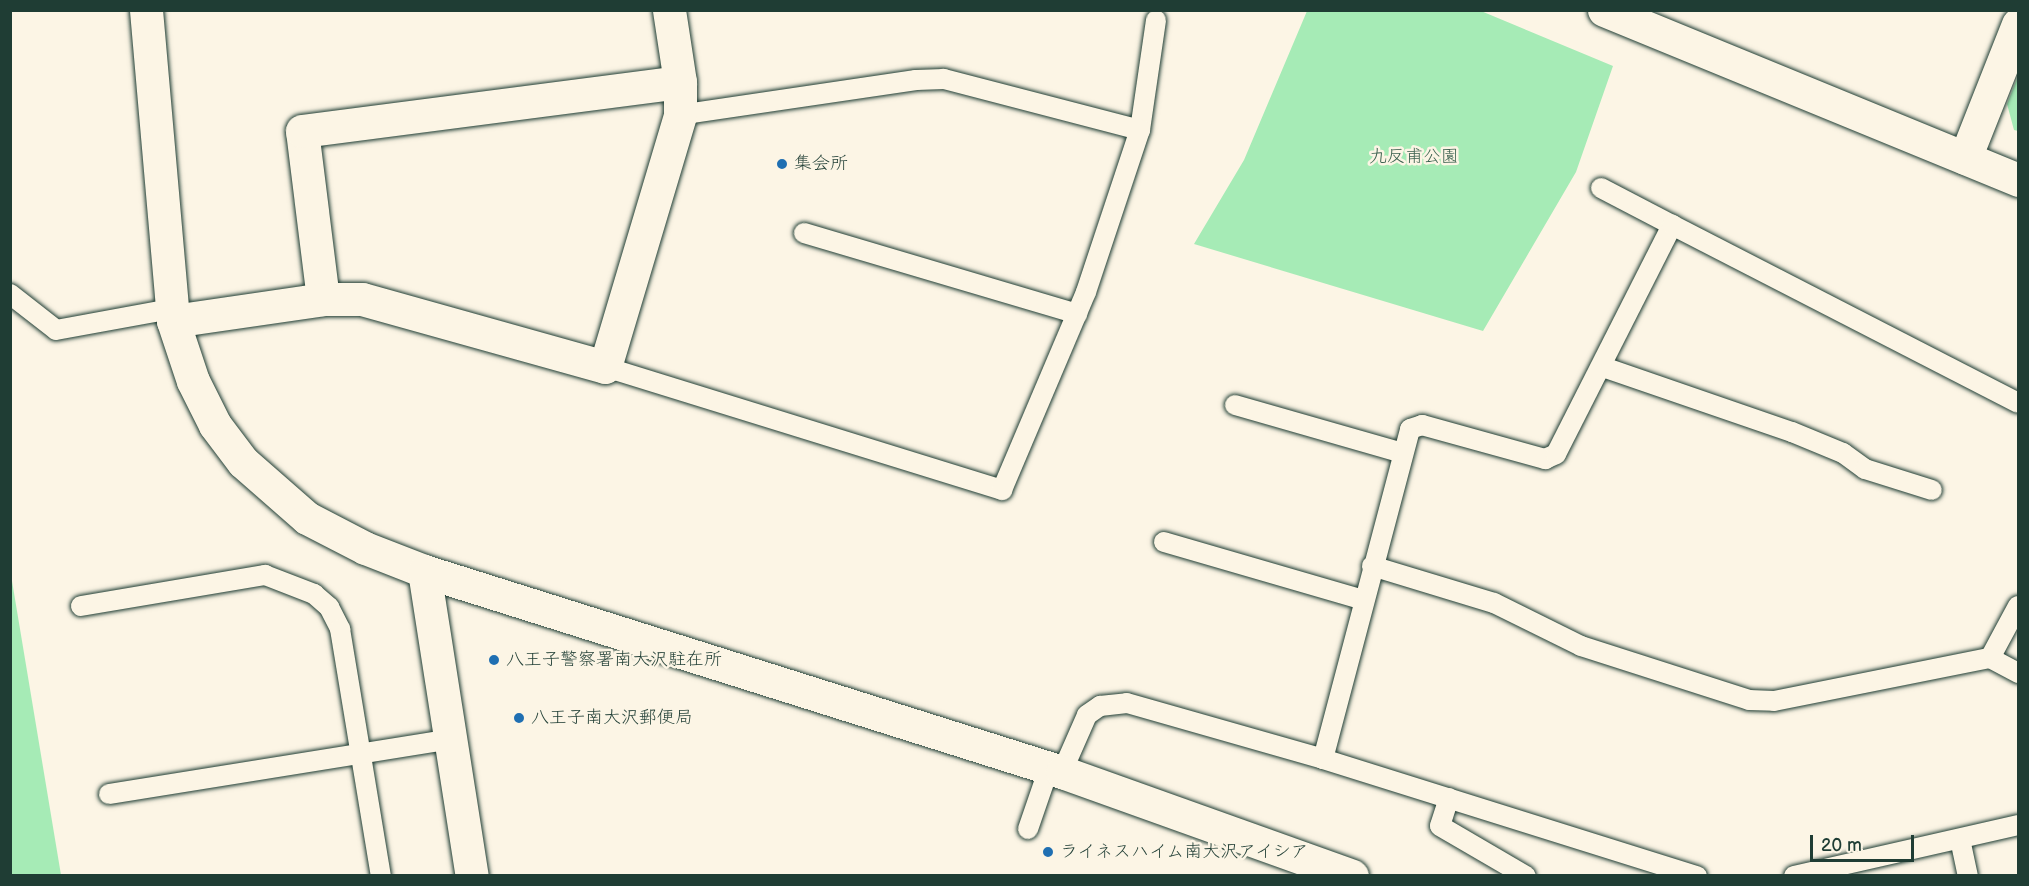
<!DOCTYPE html>
<html>
<head>
<meta charset="utf-8">
<style>
  body { margin:0 }
  #map { position:relative; width:2029px; height:886px; overflow:hidden; background:#fcf5e5; font-family:"Balsamiq Sans","Klee One",sans-serif }
  div>[style] { position:absolute }
  [style*='--x'] { left:calc(var(--x)*1px); top:calc(var(--y)*1px); width:calc(var(--w)*1px); rotate:calc(var(--a)*1deg) }
  .green>* { inset:0; background:#a6ebb6 }
  .roads { filter:drop-shadow(0 0 2px #1f3d34) drop-shadow(0 0 2px #1f3d34) }
  .service>* { height:20px; margin:-10px; padding:0 10px; transform-origin:10px; border-radius:10px; background:#fcf5e5 }
  .minor>* { height:33px; margin:-16.5px; padding:0 16.5px; transform-origin:16.5px; border-radius:16.5px; background:#fcf5e5 }
  .tertiary>* { height:33px; margin:-16.5px; padding:0 16.5px; transform-origin:16.5px; border-radius:16.5px; background:#fcf5e5 }
  .dots>* { width:16px; height:16px; translate:-50% -50%; box-sizing:border-box; border:3px solid #fcf5e5; border-radius:50% }
  span { translate:-50% -50%; white-space:nowrap; text-align:center; line-height:1.15; -webkit-text-stroke:5px #fcf5e5; paint-order:stroke }
  .park-label { font-size:18px; color:#3a604e }
  .poi-label { font-size:18px; color:#1f3d34 }
  .left { translate:0 -50%; text-align:left }
  .frame { position:absolute; inset:0; border:12px solid #1f3d34; pointer-events:none }
  .scale { position:absolute; left:1810px; top:835px; width:104px; height:27px; box-sizing:border-box; border:3px solid #1f3d34; border-top:0; padding-left:8px; font-size:18px; line-height:21px; white-space:nowrap; color:#1f3d34; -webkit-text-stroke:4px #fcf5e5; paint-order:stroke }
</style>
</head>
<body>
<div id="map">
  <div class="green">
    <div style="clip-path:polygon(1307px 11px,1481px 11px,1613px 66px,1576px 172px,1483px 331px,1194px 244px,1244px 160px)"></div>
    <div style="clip-path:polygon(2018px 76px,2018px 131px,2014px 130px,2007px 104px)"></div>
    <div style="clip-path:polygon(10px 575px,11px 575px,61px 875px,11px 875px)"></div>
  </div>
  <div class="roads">
    <div class="service">
      <div style="--x:1140;--y:130;--w:111;--a:-81.7"></div>
      <div style="--x:1601;--y:188;--w:80;--a:27.5"></div>
      <div style="--x:804;--y:233;--w:285;--a:16.5"></div>
      <div style="--x:10;--y:294;--w:58;--a:38"></div>
      <div style="--x:56;--y:330;--w:116;--a:-10.4"></div>
      <div style="--x:605;--y:367;--w:416;--a:17.2"></div>
      <div style="--x:1002;--y:490;--w:215;--a:-67"></div>
      <div style="--x:1086;--y:292;--w:171;--a:-71.6"></div>
      <div style="--x:1140;--y:130;--w:203;--a:-165.4"></div>
      <div style="--x:944;--y:79;--w:28;--a:178"></div>
      <div style="--x:916;--y:80;--w:239;--a:171.6"></div>
      <div style="--x:1603;--y:367;--w:200;--a:19"></div>
      <div style="--x:1792;--y:432;--w:55;--a:22.4"></div>
      <div style="--x:1843;--y:453;--w:27;--a:36"></div>
      <div style="--x:1865;--y:469;--w:70;--a:17.4"></div>
      <div style="--x:1235;--y:405;--w:174;--a:16"></div>
      <div style="--x:1164;--y:542;--w:207;--a:16.2"></div>
      <div style="--x:1372;--y:566;--w:127;--a:16.9"></div>
      <div style="--x:1494;--y:603;--w:97;--a:26.3"></div>
      <div style="--x:1581;--y:646;--w:176;--a:17.8"></div>
      <div style="--x:1749;--y:700;--w:25;--a:2"></div>
      <div style="--x:1774;--y:701;--w:220;--a:-11.3"></div>
      <div style="--x:1990;--y:658;--w:59;--a:-61.7"></div>
      <div style="--x:81;--y:606;--w:187;--a:-9.6"></div>
      <div style="--x:265;--y:575;--w:53;--a:21.2"></div>
      <div style="--x:314;--y:594;--w:20;--a:41"></div>
      <div style="--x:329;--y:607;--w:25;--a:63"></div>
      <div style="--x:340;--y:629;--w:250;--a:80.6"></div>
      <div style="--x:1990;--y:658;--w:32;--a:28"></div>
      <div style="--x:1323;--y:759;--w:341;--a:-75.2"></div>
      <div style="--x:1410;--y:429;--w:13;--a:-18"></div>
      <div style="--x:1422;--y:425;--w:128;--a:15.5"></div>
      <div style="--x:1545;--y:459;--w:12;--a:-24"></div>
      <div style="--x:1556;--y:454;--w:257;--a:-63.1"></div>
      <div style="--x:1672;--y:225;--w:389;--a:27.2"></div>
      <div style="--x:1062;--y:772;--w:62;--a:-66.3"></div>
      <div style="--x:1087;--y:715;--w:16;--a:-35"></div>
      <div style="--x:1100;--y:706;--w:27;--a:-6"></div>
      <div style="--x:1127;--y:703;--w:204;--a:15.9"></div>
      <div style="--x:1323;--y:759;--w:392;--a:17.4"></div>
      <div style="--x:109;--y:794;--w:346;--a:-9.1"></div>
      <div style="--x:1449;--y:798;--w:29;--a:108"></div>
      <div style="--x:1440;--y:826;--w:99;--a:30.2"></div>
      <div style="--x:1028;--y:829;--w:65;--a:-71"></div>
      <div style="--x:1960;--y:839;--w:38;--a:78"></div>
      <div style="--x:1794;--y:876;--w:230;--a:-12.8"></div>
    </div>
    <div class="minor">
      <div style="--x:1965;--y:158;--w:144;--a:-68.4"></div>
      <div style="--x:323;--y:299;--w:169;--a:-97.1"></div>
      <div style="--x:302;--y:131;--w:381;--a:-7.4"></div>
      <div style="--x:173;--y:321;--w:152;--a:-8.3"></div>
      <div style="--x:323;--y:299;--w:39;--a:0"></div>
      <div style="--x:362;--y:299;--w:252;--a:15.6"></div>
      <div style="--x:605;--y:367;--w:263;--a:-73.4"></div>
      <div style="--x:680;--y:115;--w:33;--a:-90"></div>
      <div style="--x:680;--y:82;--w:73;--a:-98.7"></div>
      <div style="--x:424;--y:571;--w:309;--a:81.1"></div>
    </div>
    <div class="tertiary">
      <div style="--x:146;--y:10;--w:312;--a:85"></div>
      <div style="--x:173;--y:321;--w:63;--a:71.6"></div>
      <div style="--x:193;--y:381;--w:49;--a:63.4"></div>
      <div style="--x:215;--y:425;--w:46;--a:52.9"></div>
      <div style="--x:243;--y:462;--w:85;--a:41.2"></div>
      <div style="--x:307;--y:518;--w:65;--a:27.3"></div>
      <div style="--x:365;--y:548;--w:63;--a:21.3"></div>
      <div style="--x:424;--y:571;--w:669;--a:17.49"></div>
      <div style="--x:1062;--y:772;--w:308;--a:19.7"></div>
      <div style="--x:1604;--y:10;--w:448;--a:22.3"></div>
    </div>
  </div>
  <div class="dots">
    <div style="left:782px;top:164px;background:#1f6fb2"></div>
    <div style="left:494px;top:660px;background:#1f6fb2"></div>
    <div style="left:519px;top:718px;background:#1f6fb2"></div>
    <div style="left:1048px;top:852px;background:#1f6fb2"></div>
  </div>
  <div class="park-label">
    <span style="left:1414px;top:157px">九反甫公園</span>
  </div>
  <div class="poi-label">
    <span class="left" style="left:794px;top:164px">集会所</span>
    <span class="left" style="left:506px;top:660px">八王子警察署南大沢駐在所</span>
    <span class="left" style="left:531px;top:718px">八王子南大沢郵便局</span>
    <span class="left" style="left:1060px;top:852px">ライネスハイム南大沢アイシア</span>
  </div>
  <div class="frame"></div>
  <div class="scale">20 m</div>
</div>
</body>
</html>
